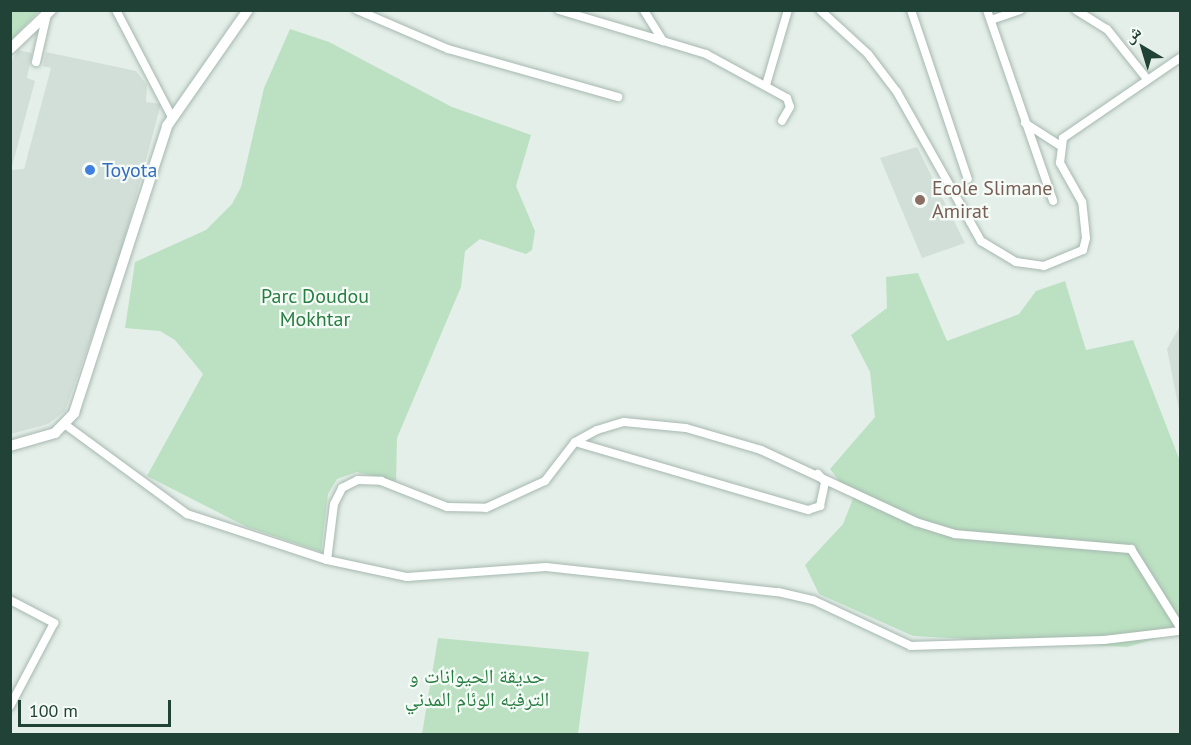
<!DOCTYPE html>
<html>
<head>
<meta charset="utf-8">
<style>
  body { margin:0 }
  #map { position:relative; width:1191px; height:745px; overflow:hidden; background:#e4efe9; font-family:"PT Sans","Noto Naskh Arabic",sans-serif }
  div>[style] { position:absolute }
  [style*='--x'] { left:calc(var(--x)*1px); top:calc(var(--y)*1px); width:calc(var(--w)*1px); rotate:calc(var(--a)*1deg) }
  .built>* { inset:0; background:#d2dfd8 }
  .green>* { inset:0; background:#bce1c2 }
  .roads { filter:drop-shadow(0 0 2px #a6b8b0) drop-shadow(0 0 2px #a6b8b0) }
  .street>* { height:8px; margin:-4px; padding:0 4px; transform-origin:4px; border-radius:4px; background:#fff }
  .secondary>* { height:10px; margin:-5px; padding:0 5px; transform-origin:5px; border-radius:5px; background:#fff }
  .dots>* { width:16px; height:16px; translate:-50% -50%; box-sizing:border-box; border:3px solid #f5fbf7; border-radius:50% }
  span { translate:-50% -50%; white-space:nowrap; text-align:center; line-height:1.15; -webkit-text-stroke:4.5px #f5fbf7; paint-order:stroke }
  .shop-label { font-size:20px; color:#366cbe }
  .left { translate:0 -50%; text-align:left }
  .education-label { font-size:20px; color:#785e54 }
  .park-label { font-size:20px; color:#287d40 }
  .frame { position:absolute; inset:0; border:12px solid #214236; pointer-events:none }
  .north { position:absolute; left:1113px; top:18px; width:60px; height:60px; -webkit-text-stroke:4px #f5fbf7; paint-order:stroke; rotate:322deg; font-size:16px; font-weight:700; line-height:24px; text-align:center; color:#214236 }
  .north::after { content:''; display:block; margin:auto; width:21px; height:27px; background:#214236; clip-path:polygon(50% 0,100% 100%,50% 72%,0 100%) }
  .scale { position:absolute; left:18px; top:700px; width:153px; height:27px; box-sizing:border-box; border:3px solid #214236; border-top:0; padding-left:8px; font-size:18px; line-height:21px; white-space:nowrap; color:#214236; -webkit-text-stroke:4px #f5fbf7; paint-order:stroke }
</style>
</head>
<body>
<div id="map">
  <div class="built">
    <div style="clip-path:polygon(18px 50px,32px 53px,27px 78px,35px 81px,11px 170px,24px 169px,51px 68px,43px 66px,46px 52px,136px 71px,147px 85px,146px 102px,161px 104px,118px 263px,65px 411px,48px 424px,11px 434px,11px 62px)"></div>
    <div style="clip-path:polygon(917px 147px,965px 243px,922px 258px,880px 158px)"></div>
    <div style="clip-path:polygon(1180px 326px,1180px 415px,1167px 349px)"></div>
  </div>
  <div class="green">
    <div style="clip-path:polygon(11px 10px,39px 11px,11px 40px,10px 11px)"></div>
    <div style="clip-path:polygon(290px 29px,329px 42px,452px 107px,531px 135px,516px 186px,535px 231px,532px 250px,526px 254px,480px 239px,465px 251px,461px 287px,397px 438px,396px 482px,357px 472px,337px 479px,328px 494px,321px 552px,247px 527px,147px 476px,203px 374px,175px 340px,160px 331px,125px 328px,135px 262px,206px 230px,232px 204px,241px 187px,264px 88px)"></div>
    <div style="clip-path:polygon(918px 273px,947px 341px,1019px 314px,1036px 291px,1065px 281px,1086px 350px,1133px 340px,1180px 461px,1180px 632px,1127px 647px,913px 636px,819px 594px,805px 565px,843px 524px,853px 499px,830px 469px,875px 417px,870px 372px,851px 335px,887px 308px,886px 277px)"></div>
    <div style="clip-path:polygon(438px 638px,589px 652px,578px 734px,422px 734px)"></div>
  </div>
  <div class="roads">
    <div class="street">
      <div style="--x:116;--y:10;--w:121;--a:62.4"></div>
      <div style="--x:357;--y:10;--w:99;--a:23.2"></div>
      <div style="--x:448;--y:49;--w:177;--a:15.8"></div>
      <div style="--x:559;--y:10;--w:109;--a:16.6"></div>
      <div style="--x:663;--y:41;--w:36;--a:-122"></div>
      <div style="--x:820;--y:10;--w:65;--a:42.5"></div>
      <div style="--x:868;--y:54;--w:48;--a:52.7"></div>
      <div style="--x:897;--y:92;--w:171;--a:60.6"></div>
      <div style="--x:981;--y:241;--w:41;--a:31"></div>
      <div style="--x:1016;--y:262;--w:28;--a:8"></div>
      <div style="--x:1044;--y:266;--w:42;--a:-22.3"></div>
      <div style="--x:1083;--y:250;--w:12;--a:-76"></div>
      <div style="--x:1086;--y:238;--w:36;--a:-96"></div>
      <div style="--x:1082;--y:202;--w:45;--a:-119.4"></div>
      <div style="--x:1060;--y:163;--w:25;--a:-83"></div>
      <div style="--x:1063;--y:138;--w:142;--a:-34.4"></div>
      <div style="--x:911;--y:10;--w:178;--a:71.4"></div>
      <div style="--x:987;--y:10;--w:202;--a:70.9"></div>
      <div style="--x:1076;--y:10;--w:36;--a:32"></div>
      <div style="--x:1107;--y:29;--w:64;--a:51.3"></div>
      <div style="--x:991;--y:20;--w:31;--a:-19"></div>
      <div style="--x:663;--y:41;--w:45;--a:16.8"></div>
      <div style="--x:706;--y:54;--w:92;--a:28.5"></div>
      <div style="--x:787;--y:98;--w:9;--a:72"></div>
      <div style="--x:790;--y:107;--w:16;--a:120"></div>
      <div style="--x:36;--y:62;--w:49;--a:-77.1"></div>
      <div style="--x:766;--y:85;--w:78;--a:-73.7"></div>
      <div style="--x:1025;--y:123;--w:40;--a:32.9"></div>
      <div style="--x:67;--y:426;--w:149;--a:36.3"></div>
      <div style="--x:187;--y:514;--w:147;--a:18.2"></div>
      <div style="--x:327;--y:560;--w:56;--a:-82.9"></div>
      <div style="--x:334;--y:504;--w:18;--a:-63"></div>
      <div style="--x:342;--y:488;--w:18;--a:-27"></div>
      <div style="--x:358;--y:480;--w:23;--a:2"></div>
      <div style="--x:381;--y:481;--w:71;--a:21.5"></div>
      <div style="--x:447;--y:507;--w:39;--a:1"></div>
      <div style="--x:486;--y:508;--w:65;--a:-24.6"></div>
      <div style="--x:545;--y:481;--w:49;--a:-52.4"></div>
      <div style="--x:575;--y:442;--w:25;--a:-29"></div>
      <div style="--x:597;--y:430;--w:28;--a:-17"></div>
      <div style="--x:624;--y:422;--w:62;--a:5.5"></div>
      <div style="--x:686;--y:428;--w:78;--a:16.3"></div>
      <div style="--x:761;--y:450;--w:171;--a:24.9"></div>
      <div style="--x:916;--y:522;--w:41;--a:17.1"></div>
      <div style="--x:955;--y:534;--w:177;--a:4.9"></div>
      <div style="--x:1131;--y:549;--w:92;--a:57.9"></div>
      <div style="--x:575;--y:442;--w:243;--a:16.3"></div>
      <div style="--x:808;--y:510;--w:13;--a:-18"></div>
      <div style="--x:820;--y:506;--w:25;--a:-78"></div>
      <div style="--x:825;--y:482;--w:11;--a:-131"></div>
      <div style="--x:327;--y:560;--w:82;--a:12"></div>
      <div style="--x:407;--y:577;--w:139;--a:-4.1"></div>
      <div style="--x:546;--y:567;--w:233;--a:6.2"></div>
      <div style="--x:778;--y:592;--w:36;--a:13"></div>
      <div style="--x:813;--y:600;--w:108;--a:25.1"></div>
      <div style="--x:911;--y:646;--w:193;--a:-1.8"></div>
      <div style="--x:1104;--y:640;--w:77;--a:-6.8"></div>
      <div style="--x:10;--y:600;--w:50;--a:27.6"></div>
      <div style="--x:54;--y:623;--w:94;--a:117.9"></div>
    </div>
    <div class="secondary">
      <div style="--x:10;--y:49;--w:57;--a:-43.6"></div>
      <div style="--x:10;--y:446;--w:47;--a:-16.1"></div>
      <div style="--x:55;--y:433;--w:28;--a:-46"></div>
      <div style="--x:74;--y:413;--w:302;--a:-72"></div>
      <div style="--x:167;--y:126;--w:141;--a:-55.1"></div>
    </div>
  </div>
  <div class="dots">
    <div style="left:90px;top:170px;background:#3f7fe0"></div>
    <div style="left:920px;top:200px;background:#8d6e63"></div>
  </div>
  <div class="shop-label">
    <span class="left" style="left:102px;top:170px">Toyota</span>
  </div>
  <div class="education-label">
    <span class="left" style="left:932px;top:200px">Ecole Slimane<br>Amirat</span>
  </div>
  <div class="park-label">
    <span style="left:315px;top:308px">Parc Doudou<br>Mokhtar</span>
    <span style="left:477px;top:688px">حديقة الحيوانات و<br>الترفيه الوئام المدني</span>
  </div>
  <div class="frame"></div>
  <div class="north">ش</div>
  <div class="scale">100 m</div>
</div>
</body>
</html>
